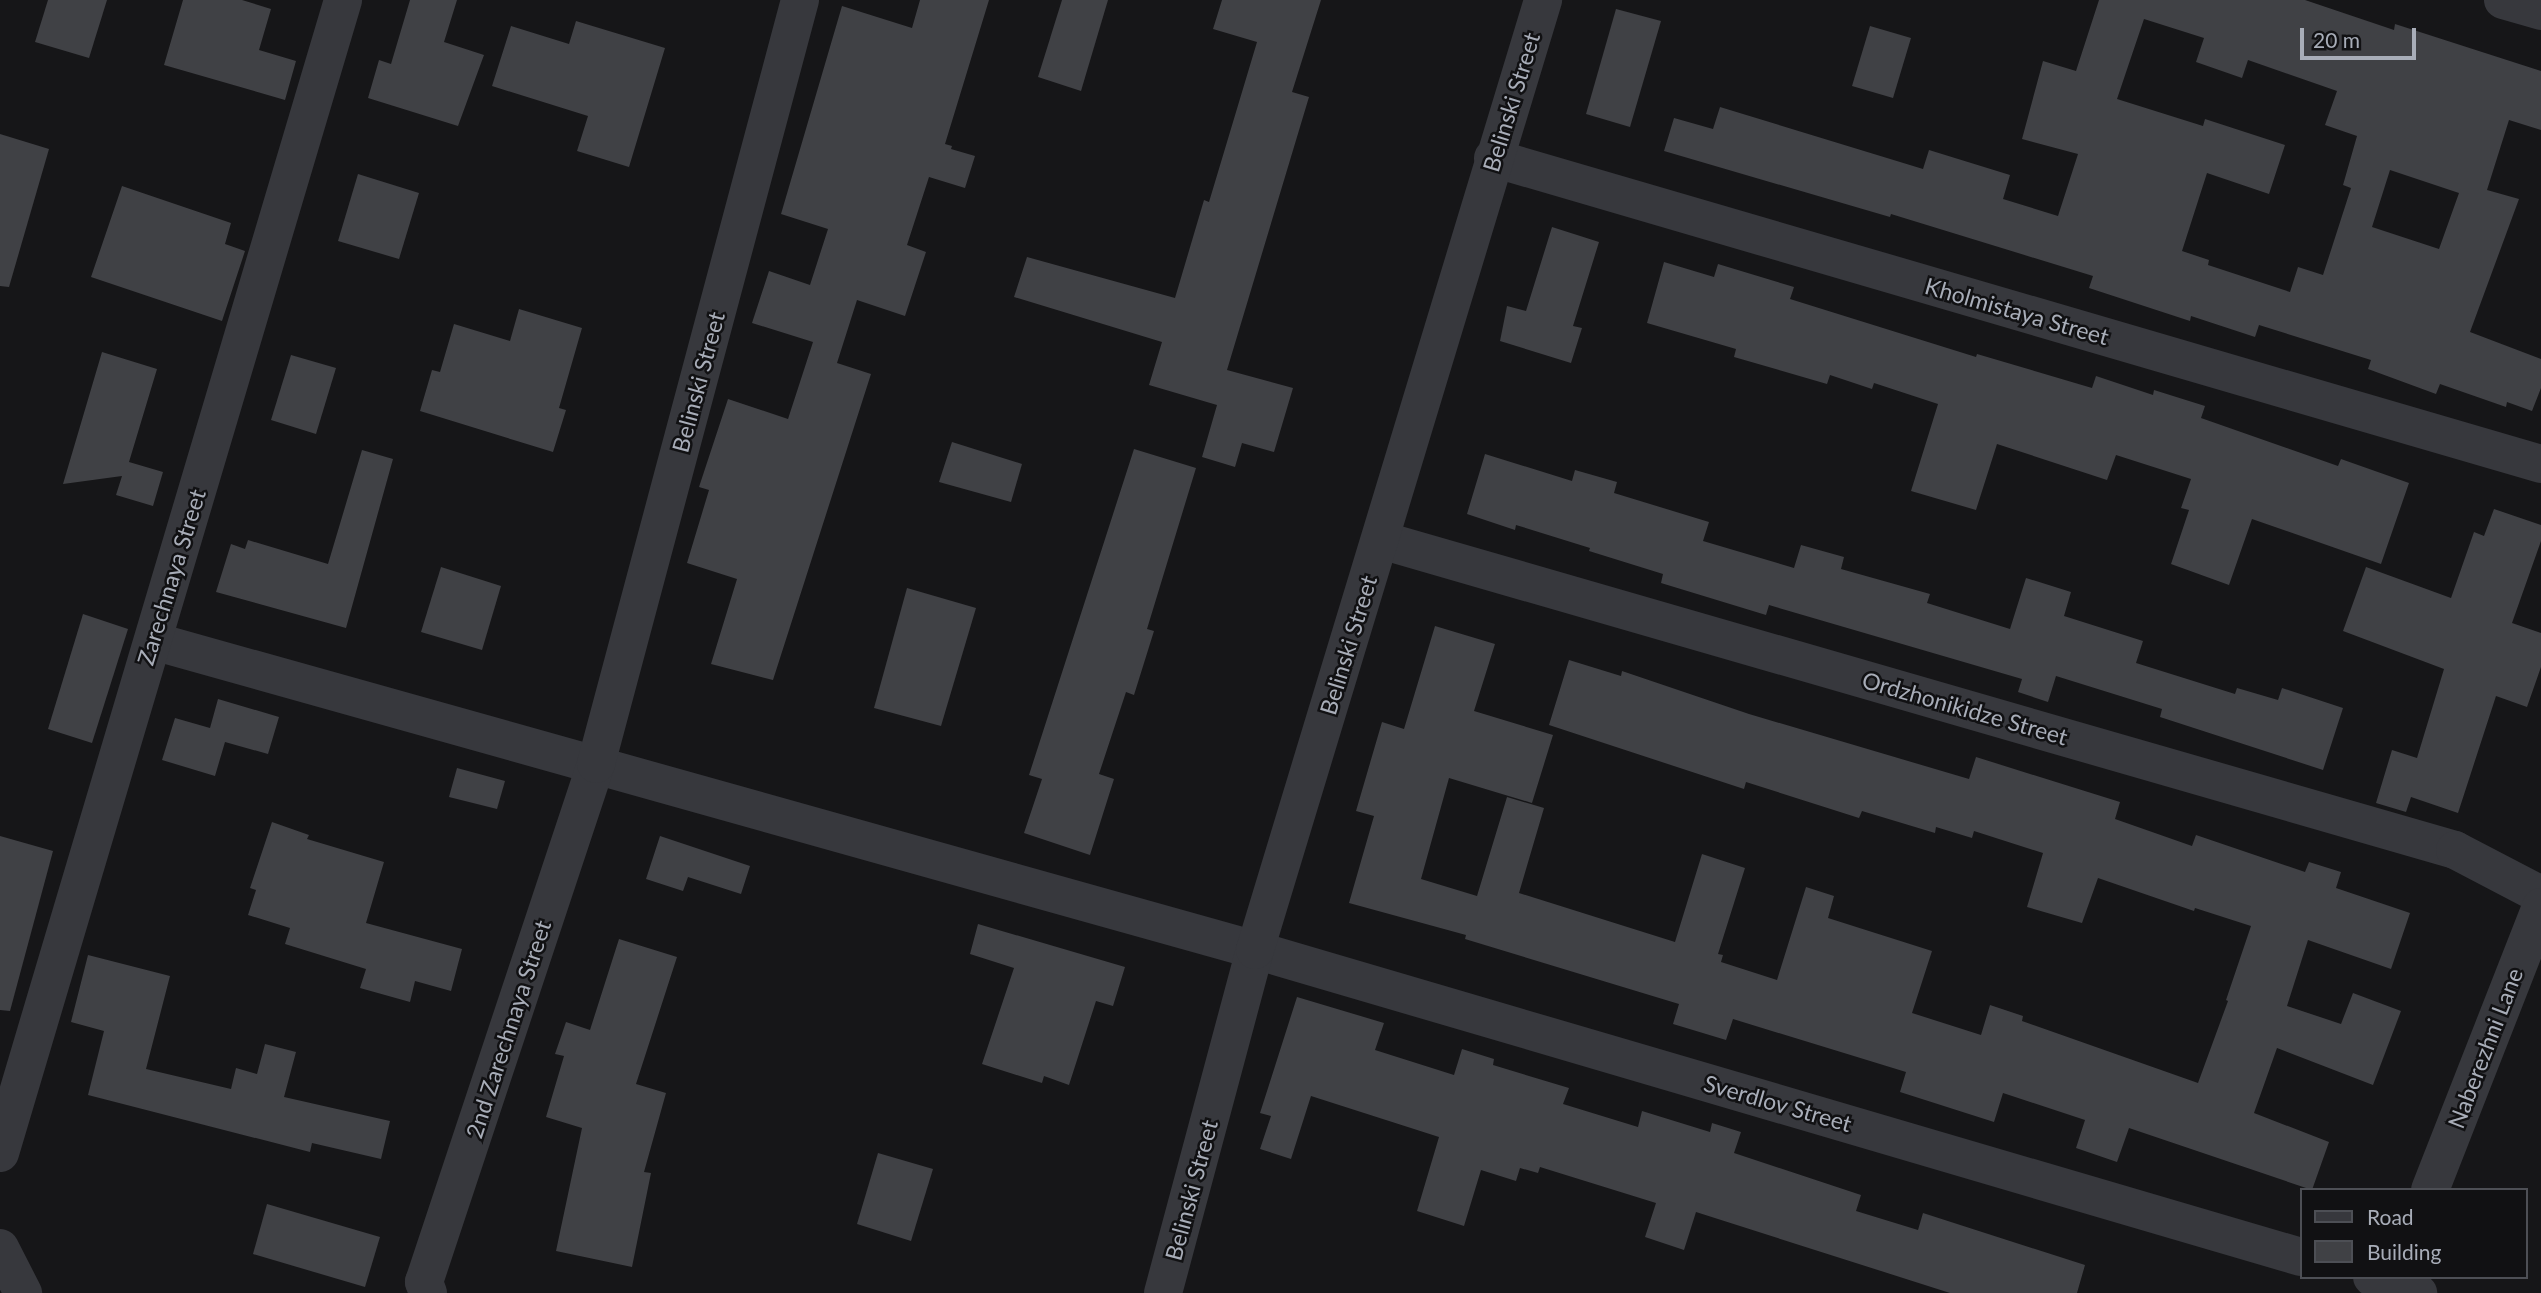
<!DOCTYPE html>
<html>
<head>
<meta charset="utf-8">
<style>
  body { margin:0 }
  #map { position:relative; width:2541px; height:1293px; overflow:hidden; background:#161618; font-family:Lato,sans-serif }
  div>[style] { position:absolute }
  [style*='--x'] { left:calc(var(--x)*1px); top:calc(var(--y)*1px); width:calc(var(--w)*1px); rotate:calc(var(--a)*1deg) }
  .building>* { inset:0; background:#404145 }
  .street>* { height:38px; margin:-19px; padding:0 19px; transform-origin:19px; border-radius:19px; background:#37383d }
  span { translate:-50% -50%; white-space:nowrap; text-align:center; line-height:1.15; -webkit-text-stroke:5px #111113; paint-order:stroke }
  .street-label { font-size:23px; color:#a8adb8 }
  .legend { position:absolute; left:2300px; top:1188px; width:228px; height:91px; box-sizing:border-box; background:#111113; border:2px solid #4d4f55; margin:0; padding:9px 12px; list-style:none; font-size:21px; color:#a8adb8 }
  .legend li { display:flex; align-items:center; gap:14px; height:35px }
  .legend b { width:35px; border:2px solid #4d4f55 }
  .scale { position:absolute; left:2300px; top:28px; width:116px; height:32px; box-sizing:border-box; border:4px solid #a8adb8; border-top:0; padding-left:9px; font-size:21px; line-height:24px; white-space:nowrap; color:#a8adb8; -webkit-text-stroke:5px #111113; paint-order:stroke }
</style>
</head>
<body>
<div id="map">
  <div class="building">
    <div style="clip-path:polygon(48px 0,107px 0,89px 58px,35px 42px)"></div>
    <div style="clip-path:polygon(183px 0,242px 0,271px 9px,259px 50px,296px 61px,285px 100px,164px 65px)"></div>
    <div style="clip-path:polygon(410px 0,457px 0,444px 42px,484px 55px,458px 126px,368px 98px,379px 60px,391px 64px)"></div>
    <div style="clip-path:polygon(920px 0,989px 0,945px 144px,952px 146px,951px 149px,975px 156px,965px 188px,929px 177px,907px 245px,926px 252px,905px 316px,857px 300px,837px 363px,871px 374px,773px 680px,711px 664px,737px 579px,687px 563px,709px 490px,699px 487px,728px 399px,788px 419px,813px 342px,752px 323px,769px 271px,810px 285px,828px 229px,781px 214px,842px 6px,912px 28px)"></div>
    <div style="clip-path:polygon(1062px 0,1108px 0,1081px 91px,1038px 77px)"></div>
    <div style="clip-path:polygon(1222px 0,1321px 0,1292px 92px,1309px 97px,1227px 370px,1293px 388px,1274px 452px,1242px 443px,1235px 467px,1202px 457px,1217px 405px,1149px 385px,1162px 342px,1014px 297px,1027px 257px,1175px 298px,1204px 200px,1209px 202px,1257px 42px,1213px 29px)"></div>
    <div style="clip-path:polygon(evenodd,2099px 0,2305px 0,2394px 30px,2395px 24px,2541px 71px,2541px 130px,2509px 120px,2487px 190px,2519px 199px,2470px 332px,2541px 359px,2541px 388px,2532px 411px,2507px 402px,2506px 407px,2440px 384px,2436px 394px,2368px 369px,2371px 360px,2259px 325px,2255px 337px,2191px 316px,2190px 321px,2089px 288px,2093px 276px,1891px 214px,1890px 217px,1664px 151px,1674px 118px,1713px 129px,1720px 107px,1923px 169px,1929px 150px,2010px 175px,2003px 199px,2058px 216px,2078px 154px,2022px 139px,2043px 61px,2076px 71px,2099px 0,2144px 19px,2204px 38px,2196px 62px,2242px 78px,2248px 60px,2337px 91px,2325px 125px,2357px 136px,2343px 185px,2351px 188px,2323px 275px,2298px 267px,2290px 292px,2208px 265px,2209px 260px,2182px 251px,2207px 173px,2269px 194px,2285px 145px,2205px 119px,2203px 126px,2117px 99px,2144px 19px,2099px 0,2390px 170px,2459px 193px,2439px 249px,2372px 227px,2390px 170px)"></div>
    <div style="clip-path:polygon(1616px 9px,1661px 21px,1630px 127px,1586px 114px)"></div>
    <div style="clip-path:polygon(576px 21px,665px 48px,629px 167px,577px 151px,588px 116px,492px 86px,511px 26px,569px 44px)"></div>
    <div style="clip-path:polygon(1870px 26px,1911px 38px,1893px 98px,1852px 86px)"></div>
    <div style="clip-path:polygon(0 134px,49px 149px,9px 287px,0 286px)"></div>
    <div style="clip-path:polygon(358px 174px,419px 193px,399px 259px,338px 241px)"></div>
    <div style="clip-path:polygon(122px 186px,231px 223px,225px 244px,245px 251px,222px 321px,91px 277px)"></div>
    <div style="clip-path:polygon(1552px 227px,1599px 242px,1573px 326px,1582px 328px,1571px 363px,1500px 341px,1507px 306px,1526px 311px)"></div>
    <div style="clip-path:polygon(1664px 262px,1714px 277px,1718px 264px,1794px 287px,1790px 299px,1976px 357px,1977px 354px,2092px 388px,2096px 376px,2153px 395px,2154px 390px,2205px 406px,2201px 418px,2338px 466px,2341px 459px,2409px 483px,2381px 564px,2252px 519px,2229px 585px,2171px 564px,2189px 510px,2181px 508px,2191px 479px,2116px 455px,2107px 480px,1997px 444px,1976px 510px,1911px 491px,1938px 404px,1874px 383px,1872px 389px,1830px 375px,1827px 384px,1734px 357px,1736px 349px,1647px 323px)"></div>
    <div style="clip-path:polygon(519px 309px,582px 328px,559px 408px,566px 410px,553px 452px,420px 411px,432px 370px,440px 372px,454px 324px,510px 341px)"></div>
    <div style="clip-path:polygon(102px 352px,157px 369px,129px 462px,163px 472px,153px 506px,116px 495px,122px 476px,63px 484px)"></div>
    <div style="clip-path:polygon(291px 355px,336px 368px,316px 434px,271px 420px)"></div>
    <div style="clip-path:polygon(952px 442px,1022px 464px,1011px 502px,939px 482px)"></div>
    <div style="clip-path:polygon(1134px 449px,1196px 468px,1147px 629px,1154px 631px,1134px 695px,1126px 692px,1099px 774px,1114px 779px,1090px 855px,1024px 833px,1042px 779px,1029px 775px)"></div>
    <div style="clip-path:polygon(362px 450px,393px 459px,346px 628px,216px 592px,231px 544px,245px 549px,248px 540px,328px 564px)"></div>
    <div style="clip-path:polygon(1485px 454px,1572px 481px,1575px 470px,1617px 482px,1614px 493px,1709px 522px,1703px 541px,1794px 568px,1801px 545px,1844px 557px,1841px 569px,1930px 594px,1927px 603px,2010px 629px,2026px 578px,2071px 592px,2064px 616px,2143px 641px,2136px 663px,2235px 694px,2237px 688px,2278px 700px,2282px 688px,2343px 708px,2323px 770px,2160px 717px,2162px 709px,2056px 676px,2048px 702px,2018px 692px,2022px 679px,1769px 605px,1766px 615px,1661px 583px,1663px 574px,1589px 551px,1590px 548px,1516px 525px,1515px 530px,1467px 514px)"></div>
    <div style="clip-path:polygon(2494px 509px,2541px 525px,2541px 541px,2512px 623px,2541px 633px,2541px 667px,2527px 707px,2496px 696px,2458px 813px,2411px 797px,2406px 812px,2376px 803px,2392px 750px,2417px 758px,2444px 669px,2343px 631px,2366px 567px,2451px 598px,2474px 532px,2484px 536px)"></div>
    <div style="clip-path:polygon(441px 567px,501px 586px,482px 650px,421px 632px)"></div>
    <div style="clip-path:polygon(907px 588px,976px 608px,941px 726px,874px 708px)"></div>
    <div style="clip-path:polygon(83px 614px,128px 629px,92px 743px,48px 729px)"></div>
    <div style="clip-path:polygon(1435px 626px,1495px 644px,1474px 711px,1553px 735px,1532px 803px,1449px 778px,1421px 879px,1477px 896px,1507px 797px,1544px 808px,1519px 893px,1675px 942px,1702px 854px,1745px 868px,1718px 954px,1723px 955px,1721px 962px,1777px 980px,1806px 887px,1834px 896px,1828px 918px,1932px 951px,1912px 1013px,1981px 1035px,1990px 1005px,2023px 1016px,2022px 1021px,2198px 1083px,2228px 1001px,2226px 1000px,2251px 926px,2195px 908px,2194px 911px,2098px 878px,2082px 923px,2027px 907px,2043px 853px,1974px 831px,1972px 838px,1936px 827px,1935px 833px,1862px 811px,1859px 818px,1746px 782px,1744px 789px,1549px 725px,1569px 660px,1621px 676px,1622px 671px,1749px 714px,1969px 779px,1976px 757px,2120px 802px,2115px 819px,2192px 846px,2196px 835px,2305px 872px,2309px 862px,2341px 872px,2336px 888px,2410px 913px,2391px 969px,2308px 940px,2287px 1006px,2341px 1024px,2353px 993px,2401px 1011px,2373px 1085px,2277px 1048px,2254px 1113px,2329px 1142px,2312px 1190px,2129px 1128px,2117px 1162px,2076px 1148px,2085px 1120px,2003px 1093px,1994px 1122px,1900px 1092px,1906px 1072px,1733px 1019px,1726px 1040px,1673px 1024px,1679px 1004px,1465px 939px,1466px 935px,1349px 903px,1374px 816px,1356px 811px,1382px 722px,1404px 729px)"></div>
    <div style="clip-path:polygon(218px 699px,279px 717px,268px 754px,225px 742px,215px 776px,162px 760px,175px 718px,210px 728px)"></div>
    <div style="clip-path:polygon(457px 768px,505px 781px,497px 809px,449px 797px)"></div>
    <div style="clip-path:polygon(272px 822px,309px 835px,307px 839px,384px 862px,366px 923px,462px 949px,451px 991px,415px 981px,410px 1002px,360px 988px,366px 969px,285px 944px,290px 928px,248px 915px,256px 890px,250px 888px)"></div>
    <div style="clip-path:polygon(0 836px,53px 851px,10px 1011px,0 1010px)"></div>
    <div style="clip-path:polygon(660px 836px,750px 866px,741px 894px,688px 877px,683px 891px,646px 879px)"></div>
    <div style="clip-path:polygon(978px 924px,1125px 967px,1113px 1006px,1096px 1001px,1069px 1085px,1044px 1076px,1042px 1083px,982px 1064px,1014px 968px,970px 954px)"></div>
    <div style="clip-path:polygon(619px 939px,677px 957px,636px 1084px,666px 1093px,644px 1172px,651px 1173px,632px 1267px,556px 1251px,582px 1128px,546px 1117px,564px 1056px,555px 1054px,566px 1022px,590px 1030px)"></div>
    <div style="clip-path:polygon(88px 955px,170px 976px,146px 1069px,231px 1089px,236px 1068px,257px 1074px,265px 1044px,296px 1052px,284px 1097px,390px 1121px,381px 1159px,312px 1143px,310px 1152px,88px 1095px,104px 1031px,71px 1022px)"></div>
    <div style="clip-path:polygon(1297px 997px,1384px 1023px,1375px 1050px,1454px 1075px,1462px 1049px,1494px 1059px,1493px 1065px,1569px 1088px,1563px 1104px,1638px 1127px,1642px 1111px,1710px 1132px,1712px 1123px,1741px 1132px,1734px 1153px,1861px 1195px,1856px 1211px,1918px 1230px,1923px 1213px,2085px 1265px,2077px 1293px,1950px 1293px,1696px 1212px,1684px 1250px,1645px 1237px,1656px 1203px,1540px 1167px,1538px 1173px,1520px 1168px,1516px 1181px,1481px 1170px,1464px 1226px,1417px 1211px,1439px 1137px,1311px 1096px,1291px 1159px,1260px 1149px,1271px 1116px,1260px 1113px)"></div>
    <div style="clip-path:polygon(878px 1153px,933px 1169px,911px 1241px,857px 1224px)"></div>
    <div style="clip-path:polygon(267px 1204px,380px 1237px,365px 1287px,253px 1254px)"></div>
  </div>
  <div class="street">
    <div style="--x:2503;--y:0;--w:40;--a:16"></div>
    <div style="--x:1493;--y:158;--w:1092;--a:16.28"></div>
    <div style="--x:1381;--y:540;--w:1118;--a:16.1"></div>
    <div style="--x:2455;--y:850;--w:97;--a:27.6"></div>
    <div style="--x:153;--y:641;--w:1145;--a:15.66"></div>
    <div style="--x:1255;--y:950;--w:1090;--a:16.36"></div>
    <div style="--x:0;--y:1153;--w:1203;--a:-73.43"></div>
    <div style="--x:2430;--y:1190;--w:304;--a:-68.6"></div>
    <div style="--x:0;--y:1248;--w:51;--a:62.9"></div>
    <div style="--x:2372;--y:1277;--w:49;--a:19.2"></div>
    <div style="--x:428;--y:1293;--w:12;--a:-110"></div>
    <div style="--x:424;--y:1282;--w:546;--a:-71.63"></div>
    <div style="--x:596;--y:764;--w:791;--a:-75.05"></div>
    <div style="--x:1163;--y:1293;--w:355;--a:-75"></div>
    <div style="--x:1255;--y:950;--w:993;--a:-73.13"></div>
  </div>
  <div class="street-label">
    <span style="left:1511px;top:102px;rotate:-73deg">Belinski Street</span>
    <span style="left:2017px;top:311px;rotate:16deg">Kholmistaya Street</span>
    <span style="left:698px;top:382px;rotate:-75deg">Belinski Street</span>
    <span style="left:171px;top:577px;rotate:-73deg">Zarechnaya Street</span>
    <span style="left:1348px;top:645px;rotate:-73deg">Belinski Street</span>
    <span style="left:1965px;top:708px;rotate:16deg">Ordzhonikidze Street</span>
    <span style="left:508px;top:1029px;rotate:-72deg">2nd Zarechnaya Street</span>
    <span style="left:2485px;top:1048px;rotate:-69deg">Naberezhni Lane</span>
    <span style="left:1778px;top:1103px;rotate:16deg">Sverdlov Street</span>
    <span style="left:1191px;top:1190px;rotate:-75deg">Belinski Street</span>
  </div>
  <ul class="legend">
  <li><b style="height:9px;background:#37383d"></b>Road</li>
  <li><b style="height:19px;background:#404145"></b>Building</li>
  </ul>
  <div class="scale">20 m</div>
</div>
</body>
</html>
